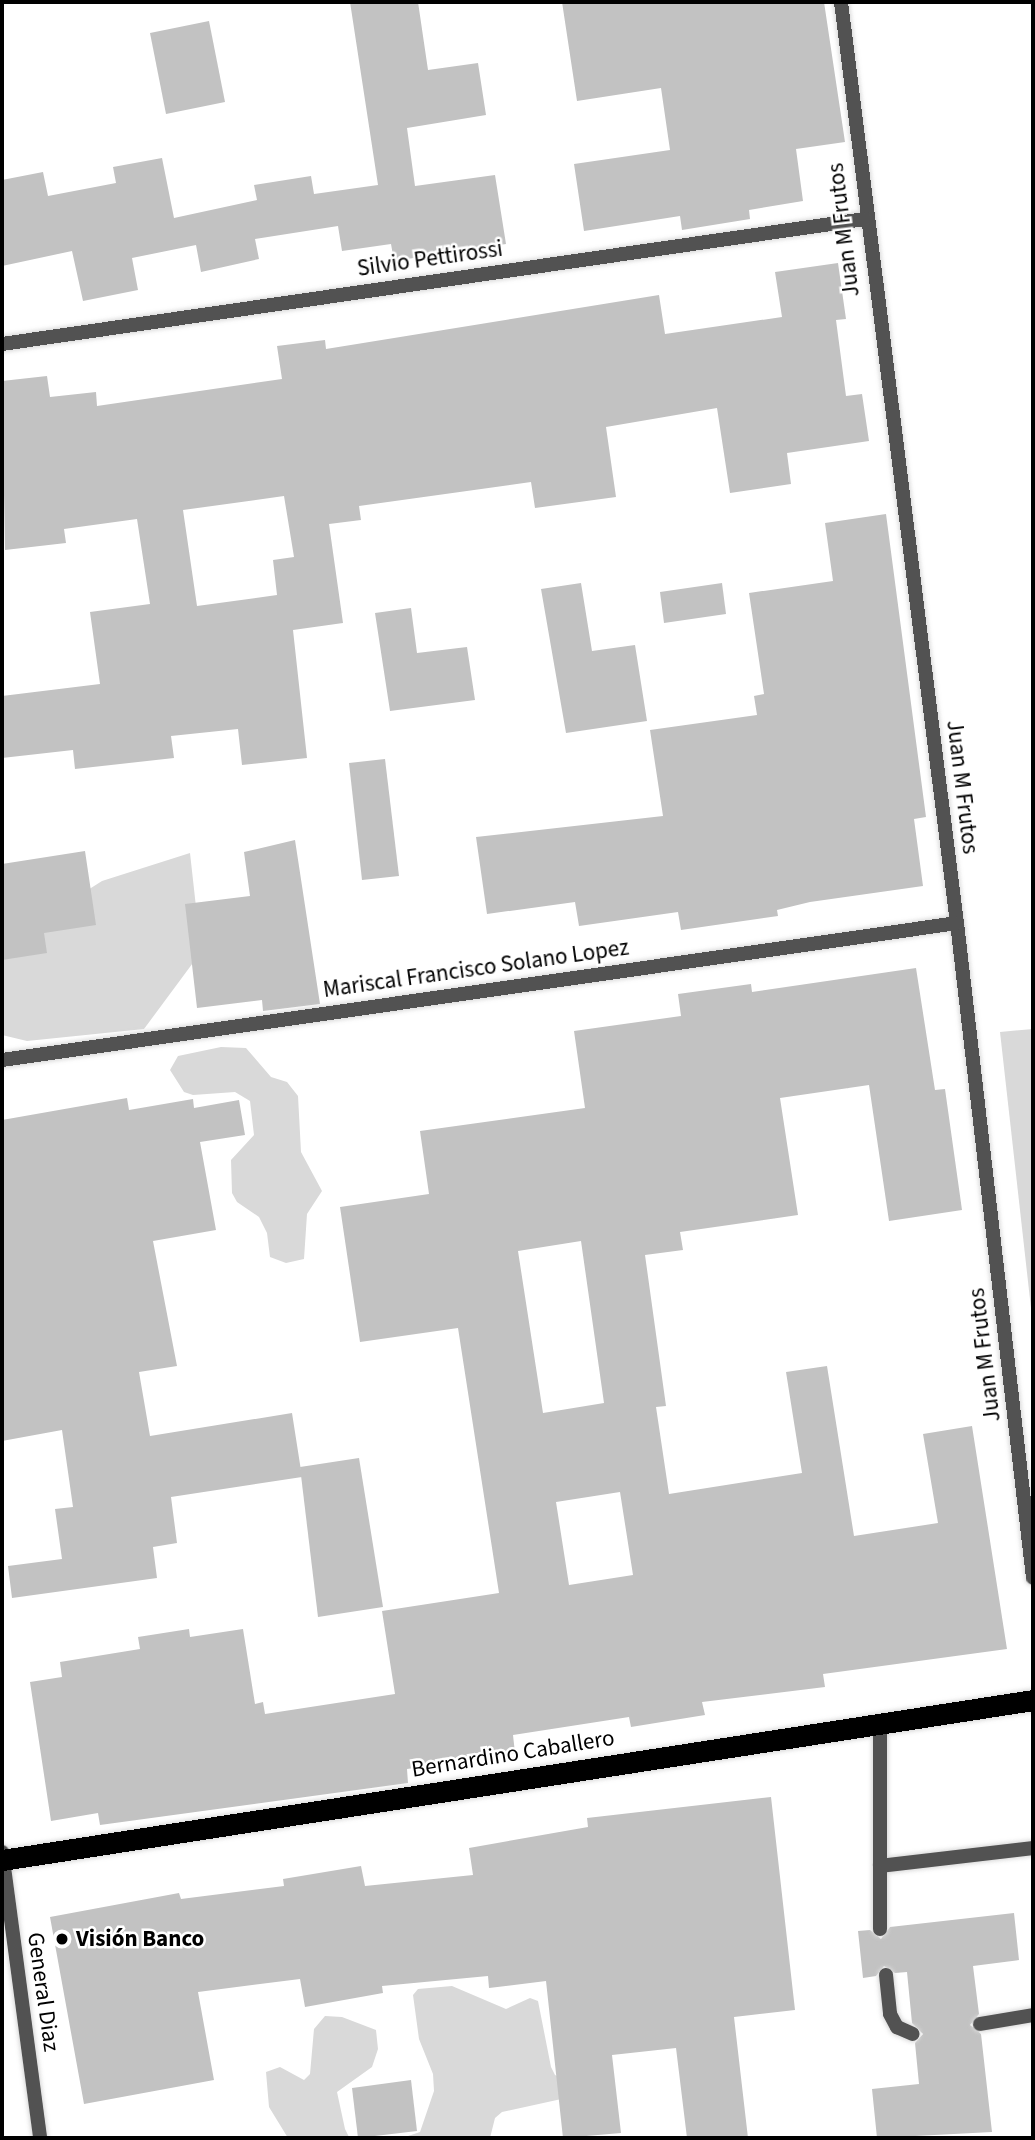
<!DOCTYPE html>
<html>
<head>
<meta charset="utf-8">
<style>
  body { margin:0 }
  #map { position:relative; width:1035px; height:2140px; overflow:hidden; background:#fff; font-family:"Source Sans 3",sans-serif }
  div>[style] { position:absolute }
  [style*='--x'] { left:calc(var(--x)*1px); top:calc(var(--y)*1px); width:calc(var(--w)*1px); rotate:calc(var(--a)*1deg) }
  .green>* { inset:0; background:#d9d9d9 }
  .building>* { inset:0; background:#c2c2c2 }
  .roads { filter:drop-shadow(0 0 2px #dbdbdb) drop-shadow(0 0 2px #dbdbdb) }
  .lane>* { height:14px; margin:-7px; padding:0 7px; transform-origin:7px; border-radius:7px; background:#525252 }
  .street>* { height:14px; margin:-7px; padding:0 7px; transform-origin:7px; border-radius:7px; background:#525252 }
  .highway>* { height:21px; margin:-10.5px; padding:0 10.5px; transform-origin:10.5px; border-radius:10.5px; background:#000 }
  .dots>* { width:19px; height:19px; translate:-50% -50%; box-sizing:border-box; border:4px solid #fff; border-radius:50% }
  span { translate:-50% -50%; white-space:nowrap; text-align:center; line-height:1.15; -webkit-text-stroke:5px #fff; paint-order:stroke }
  .street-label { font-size:23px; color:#000 }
  .poi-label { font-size:23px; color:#000; font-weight:700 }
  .left { translate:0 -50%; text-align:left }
  .frame { position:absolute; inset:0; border:4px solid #000; pointer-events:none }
</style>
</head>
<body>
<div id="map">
  <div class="green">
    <div style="clip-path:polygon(190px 853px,201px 952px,144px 1029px,27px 1041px,2px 1035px,2px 936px,9px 940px,102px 881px)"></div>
    <div style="clip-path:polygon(1033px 1029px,1033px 1326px,1000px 1032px)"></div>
    <div style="clip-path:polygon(221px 1047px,246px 1048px,271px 1077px,287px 1082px,298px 1096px,301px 1152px,322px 1191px,307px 1214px,304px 1259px,286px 1263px,270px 1257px,267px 1233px,259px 1217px,237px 1202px,232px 1193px,231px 1160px,254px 1135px,250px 1101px,235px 1092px,193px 1095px,184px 1092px,170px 1070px,178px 1056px)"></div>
    <div style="clip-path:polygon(452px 1986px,506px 2009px,530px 1998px,538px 2001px,551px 2067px,555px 2075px,571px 2082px,566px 2098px,502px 2112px,495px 2118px,490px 2138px,402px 2138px,420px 2132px,434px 2091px,433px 2074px,419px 2039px,413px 1995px,418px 1989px)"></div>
    <div style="clip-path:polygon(325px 2016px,342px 2017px,376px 2030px,378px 2049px,372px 2067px,337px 2092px,345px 2129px,349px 2137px,358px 2138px,288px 2138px,269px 2107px,266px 2072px,280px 2067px,304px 2080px,310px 2074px,314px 2029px)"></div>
  </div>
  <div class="building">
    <div style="clip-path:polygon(350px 2px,418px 2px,428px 70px,478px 63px,486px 115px,407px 128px,415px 186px,495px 175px,506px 244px,394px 261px,391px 244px,342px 251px,338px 226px,255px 239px,259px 259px,201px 272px,196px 245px,132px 258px,138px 290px,83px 301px,72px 251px,2px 266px,2px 180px,43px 172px,48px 196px,116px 183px,113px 167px,162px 158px,174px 218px,257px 200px,254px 185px,311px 176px,314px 194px,378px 185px)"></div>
    <div style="clip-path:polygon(562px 2px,824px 2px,845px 142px,796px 149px,803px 201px,749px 210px,750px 219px,682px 230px,680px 216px,584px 231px,574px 164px,670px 150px,661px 88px,577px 101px)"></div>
    <div style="clip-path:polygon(209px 21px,225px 102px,166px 114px,150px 33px)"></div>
    <div style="clip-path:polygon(evenodd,838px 263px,846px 319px,836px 320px,846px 396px,862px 394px,869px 441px,787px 453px,791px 484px,730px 493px,717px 408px,606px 427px,616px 497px,535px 508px,531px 482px,359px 506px,361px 520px,329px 524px,343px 623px,293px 630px,307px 758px,242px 765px,238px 729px,171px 736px,174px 758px,75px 769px,73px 750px,2px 758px,2px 696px,100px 684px,90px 612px,150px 604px,137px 519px,64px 529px,66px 543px,5px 550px,2px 381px,47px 376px,50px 397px,96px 392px,97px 406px,282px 379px,277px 346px,325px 340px,326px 349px,659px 295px,665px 334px,782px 317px,775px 272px,838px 263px,284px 496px,294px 557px,273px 560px,277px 595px,197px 606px,183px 510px,284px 496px)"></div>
    <div style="clip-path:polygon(886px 514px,926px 817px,914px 819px,923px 886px,810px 902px,777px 910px,778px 916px,681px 930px,678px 912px,579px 926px,575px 902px,487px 914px,476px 837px,663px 816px,650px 730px,757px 715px,754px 696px,764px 694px,749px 593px,833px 581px,825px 523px)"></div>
    <div style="clip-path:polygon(581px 583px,592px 651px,635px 645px,647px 721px,566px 733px,541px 589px)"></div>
    <div style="clip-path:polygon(722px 583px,726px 614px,664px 623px,660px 592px)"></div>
    <div style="clip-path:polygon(411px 608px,417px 653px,467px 647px,475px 700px,390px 711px,375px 613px)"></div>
    <div style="clip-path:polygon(385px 759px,399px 876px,362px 880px,349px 763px)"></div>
    <div style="clip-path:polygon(295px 840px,320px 1004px,263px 1011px,262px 1000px,197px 1008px,185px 904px,250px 896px,244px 852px)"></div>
    <div style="clip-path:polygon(85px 851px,96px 925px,44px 933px,47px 953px,2px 960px,2px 864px)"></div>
    <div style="clip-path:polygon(evenodd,916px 968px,935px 1090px,945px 1089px,962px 1210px,889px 1221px,869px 1085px,780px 1098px,798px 1215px,680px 1232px,683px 1250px,645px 1255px,666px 1406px,656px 1407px,669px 1494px,802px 1473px,786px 1372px,827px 1366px,854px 1536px,938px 1523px,923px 1434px,972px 1426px,1007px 1649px,823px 1674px,825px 1687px,702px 1702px,705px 1715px,631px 1727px,629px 1717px,513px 1735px,515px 1753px,407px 1769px,408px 1783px,100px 1825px,98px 1813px,51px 1821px,30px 1682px,62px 1677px,60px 1662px,140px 1649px,138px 1637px,189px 1629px,190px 1637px,243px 1629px,255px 1704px,263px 1702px,265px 1714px,395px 1694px,382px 1611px,499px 1593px,458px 1328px,360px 1342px,340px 1207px,429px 1194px,420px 1131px,585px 1108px,574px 1031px,681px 1016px,678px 994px,751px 984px,752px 992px,916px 968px,581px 1241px,604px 1403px,543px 1413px,518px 1251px,581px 1241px,916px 968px,620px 1492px,633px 1575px,569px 1585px,556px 1502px,620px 1492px)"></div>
    <div style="clip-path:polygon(127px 1098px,129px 1110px,193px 1099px,194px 1108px,239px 1100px,245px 1135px,200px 1142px,216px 1230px,153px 1241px,177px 1366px,139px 1372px,150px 1436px,292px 1413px,302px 1477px,171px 1497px,177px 1543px,153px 1547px,157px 1578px,12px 1598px,8px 1566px,62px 1559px,55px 1509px,73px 1507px,62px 1430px,2px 1441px,2px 1120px)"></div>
    <div style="clip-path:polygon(359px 1458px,383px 1607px,318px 1617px,300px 1467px)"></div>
    <div style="clip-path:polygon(771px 1797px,795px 2010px,734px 2017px,748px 2138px,687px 2138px,676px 2048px,612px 2055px,621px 2133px,563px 2138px,546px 1981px,489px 1988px,488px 1976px,382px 1986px,383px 1993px,305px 2007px,300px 1979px,198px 1992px,214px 2080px,84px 2104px,50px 1917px,179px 1893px,181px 1899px,284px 1886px,283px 1879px,361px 1866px,365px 1886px,473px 1875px,469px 1848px,588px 1827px,587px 1818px)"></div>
    <div style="clip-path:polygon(1014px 1913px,1019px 1960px,973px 1966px,979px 2014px,970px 2025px,981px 2034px,992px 2132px,877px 2138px,872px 2089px,919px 2084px,915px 2043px,923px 2034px,912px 2023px,907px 1972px,895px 1973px,884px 1966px,876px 1976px,863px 1978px,858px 1931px,870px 1930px,881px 1939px,890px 1927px)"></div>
    <div style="clip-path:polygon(411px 2080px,417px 2131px,358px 2138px,352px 2088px)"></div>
  </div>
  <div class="roads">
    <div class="lane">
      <div style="--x:880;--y:1866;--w:154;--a:-6.7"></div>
      <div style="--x:880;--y:1929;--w:206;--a:-90"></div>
      <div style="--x:886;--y:1975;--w:39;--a:84"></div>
      <div style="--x:890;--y:2014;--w:15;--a:62"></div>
      <div style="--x:897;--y:2027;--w:17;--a:24"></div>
      <div style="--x:980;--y:2024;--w:54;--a:-9.6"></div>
    </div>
    <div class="street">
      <div style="--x:841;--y:2;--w:928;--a:82.82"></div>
      <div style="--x:957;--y:923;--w:659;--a:83.38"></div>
      <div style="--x:2;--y:344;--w:872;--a:-8.24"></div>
      <div style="--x:2;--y:1060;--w:965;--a:-8.16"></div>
      <div style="--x:2;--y:1852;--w:289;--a:82.4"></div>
    </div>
    <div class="highway">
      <div style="--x:2;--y:1860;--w:1043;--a:-8.82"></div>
    </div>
  </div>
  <div class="dots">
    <div style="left:62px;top:1939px;background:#000"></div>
  </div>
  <div class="street-label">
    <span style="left:844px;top:230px;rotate:-97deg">Juan M Frutos</span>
    <span style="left:430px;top:259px;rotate:-8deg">Silvio Pettirossi</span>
    <span style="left:962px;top:787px;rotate:83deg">Juan M Frutos</span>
    <span style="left:476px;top:969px;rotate:-8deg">Mariscal Francisco Solano Lopez</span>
    <span style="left:985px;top:1355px;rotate:-97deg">Juan M Frutos</span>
    <span style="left:513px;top:1754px;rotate:-9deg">Bernardino Caballero</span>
    <span style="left:43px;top:1992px;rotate:82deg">General Diaz</span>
  </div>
  <div class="poi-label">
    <span class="left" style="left:76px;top:1939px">Visión Banco</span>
  </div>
  <div class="frame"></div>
</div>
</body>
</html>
